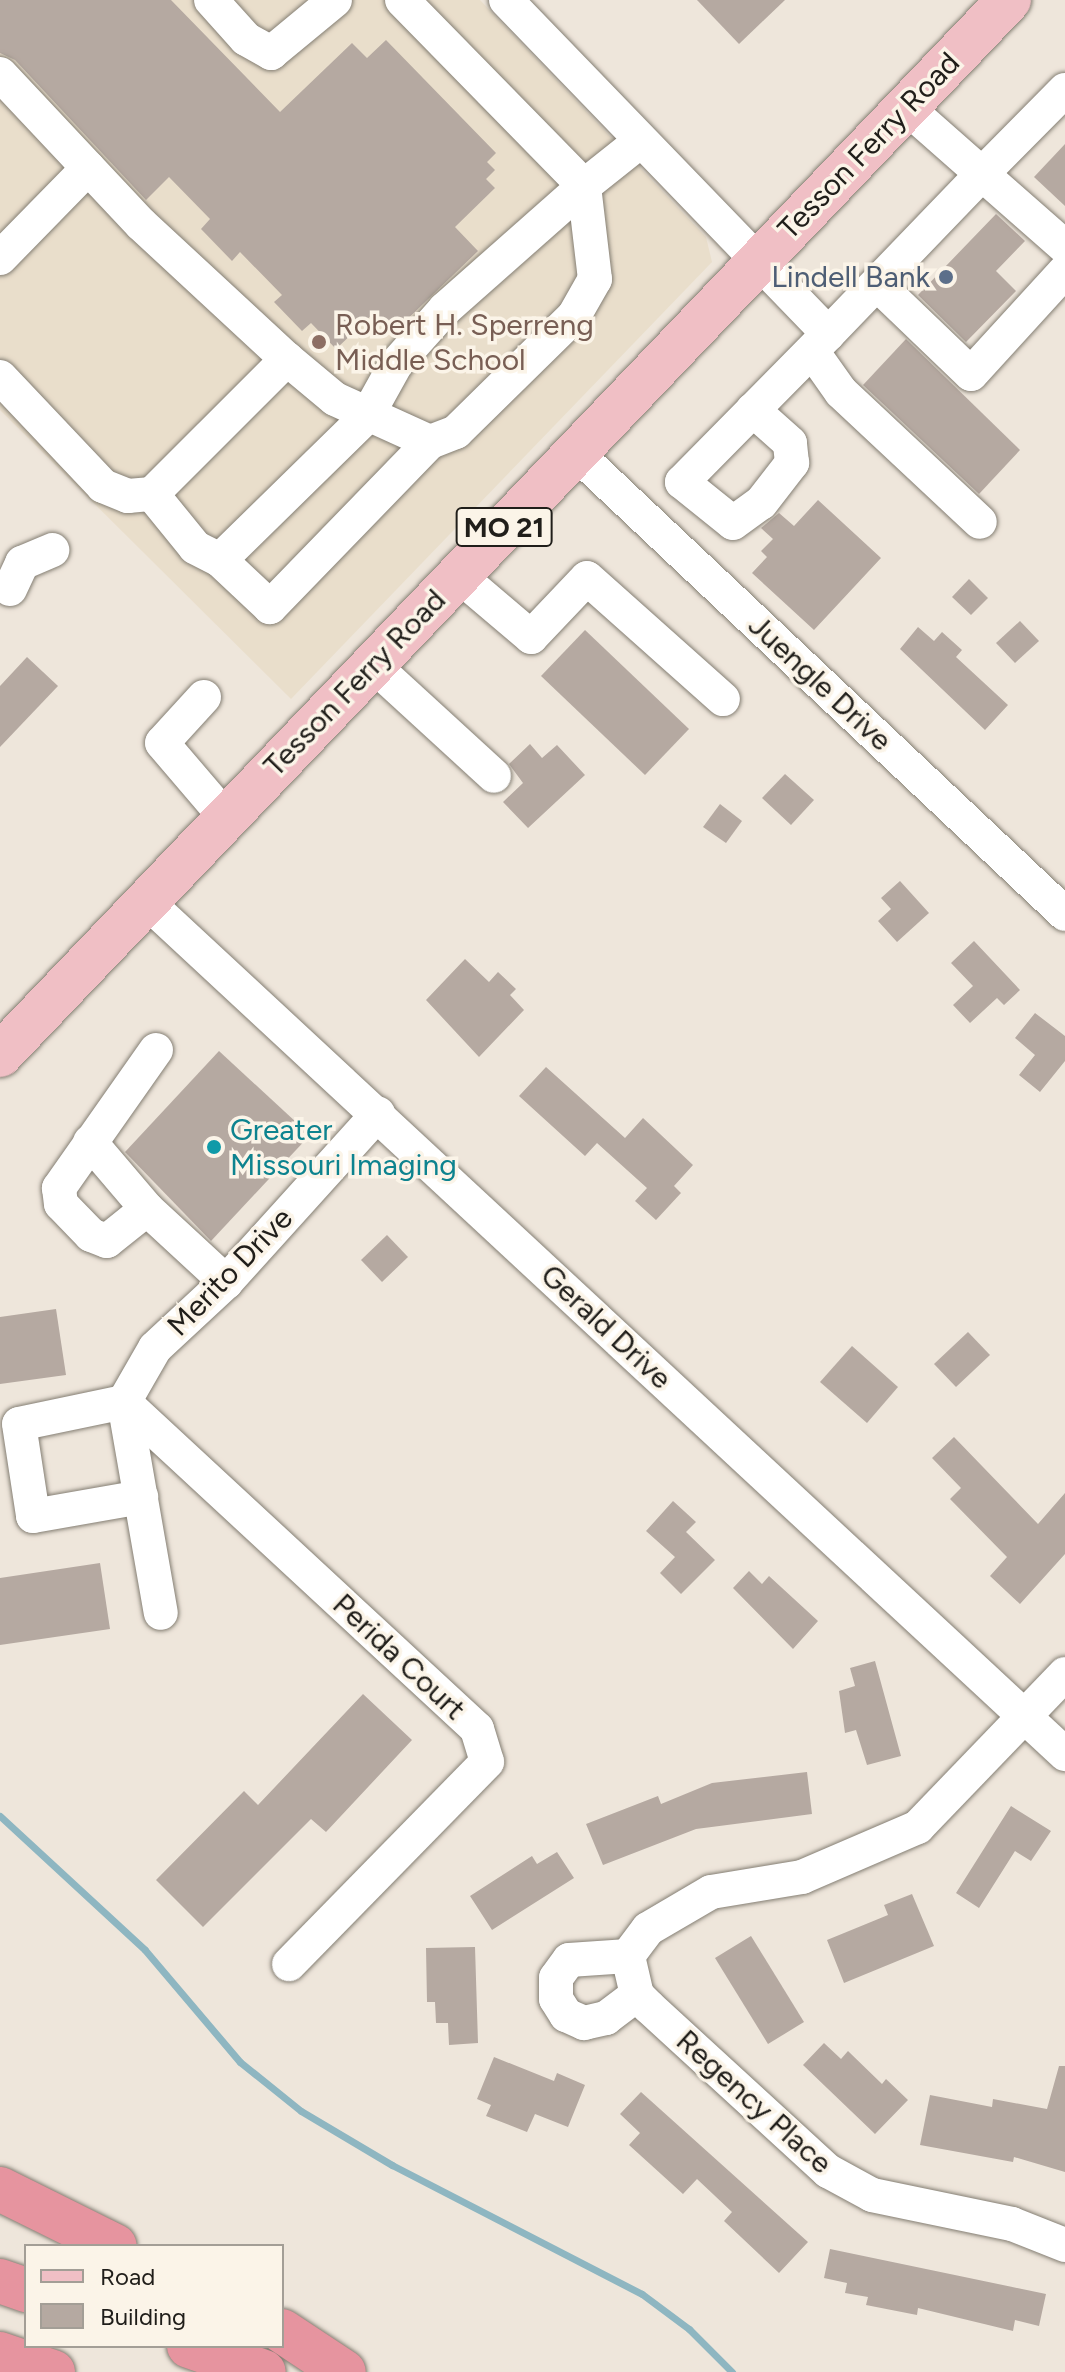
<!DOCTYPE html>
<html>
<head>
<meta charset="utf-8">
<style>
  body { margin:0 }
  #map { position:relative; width:1065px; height:2372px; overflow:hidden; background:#eee6db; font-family:Figtree,sans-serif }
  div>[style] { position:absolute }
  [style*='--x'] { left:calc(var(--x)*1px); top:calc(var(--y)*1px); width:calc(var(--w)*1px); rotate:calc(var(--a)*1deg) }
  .built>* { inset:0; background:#e9decb }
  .stream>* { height:7px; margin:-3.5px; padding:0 3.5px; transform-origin:3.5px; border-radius:3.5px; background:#8eb6c1 }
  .building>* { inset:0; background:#b5a9a1 }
  .roads { filter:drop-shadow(0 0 2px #847e73) drop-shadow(0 0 2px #847e73) }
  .minor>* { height:34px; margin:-17px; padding:0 17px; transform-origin:17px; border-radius:17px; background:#fff }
  .major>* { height:44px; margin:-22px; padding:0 22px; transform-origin:22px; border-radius:22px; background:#f0bfc5 }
  .highway>* { height:44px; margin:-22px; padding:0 22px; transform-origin:22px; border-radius:22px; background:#e6949f }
  .dots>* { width:22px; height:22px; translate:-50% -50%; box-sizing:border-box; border:4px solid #fbf4e8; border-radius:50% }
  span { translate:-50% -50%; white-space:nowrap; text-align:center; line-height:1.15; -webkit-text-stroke:7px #fbf4e8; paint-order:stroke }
  .shield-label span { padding:2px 6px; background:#fbf4e8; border:2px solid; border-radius:6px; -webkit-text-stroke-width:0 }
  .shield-label { font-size:28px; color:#201e1a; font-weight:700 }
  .street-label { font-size:30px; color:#201e1a }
  .service-label { font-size:30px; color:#4e5e75 }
  .right { translate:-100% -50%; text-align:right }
  .education-label { font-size:30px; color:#785e54 }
  .left { translate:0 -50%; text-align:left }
  .culture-label { font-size:30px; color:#0d838f }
  .legend { position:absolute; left:24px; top:2244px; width:260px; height:104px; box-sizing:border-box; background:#fbf4e8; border:2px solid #a39e96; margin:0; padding:10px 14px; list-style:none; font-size:24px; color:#201e1a }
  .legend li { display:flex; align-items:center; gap:16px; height:40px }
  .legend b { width:40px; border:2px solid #a39e96 }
</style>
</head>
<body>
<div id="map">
  <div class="built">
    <div style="clip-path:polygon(0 0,480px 0,706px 237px,712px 262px,291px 699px,0 410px)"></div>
  </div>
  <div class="stream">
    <div style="--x:0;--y:1816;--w:197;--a:42.7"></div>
    <div style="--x:145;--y:1950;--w:147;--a:49.7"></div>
    <div style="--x:240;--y:2062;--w:78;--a:38.8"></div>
    <div style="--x:301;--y:2111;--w:106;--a:30.7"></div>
    <div style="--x:392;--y:2165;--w:281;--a:27.3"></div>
    <div style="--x:642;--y:2294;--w:59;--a:36.7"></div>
    <div style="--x:689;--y:2329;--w:61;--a:45"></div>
  </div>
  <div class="building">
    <div style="clip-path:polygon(0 0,171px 0,280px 112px,352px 43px,367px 58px,386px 40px,496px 153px,487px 162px,495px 170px,486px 179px,495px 188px,455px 227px,478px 251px,394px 332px,375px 312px,336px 349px,311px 323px,302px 331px,274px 302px,282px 295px,240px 252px,232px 261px,201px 229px,210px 219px,169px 177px,146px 200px,15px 60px,0 53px)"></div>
    <div style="clip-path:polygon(697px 0,785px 0,739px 44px)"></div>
    <div style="clip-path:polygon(1065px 144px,1065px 206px,1034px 177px)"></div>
    <div style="clip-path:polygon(996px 214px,1025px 241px,996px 271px,1016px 291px,966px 342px,918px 295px)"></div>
    <div style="clip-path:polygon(906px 339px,1020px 450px,979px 494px,863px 385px)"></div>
    <div style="clip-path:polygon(818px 500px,881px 558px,814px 630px,752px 573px,767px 557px,761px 551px,773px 539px,761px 528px,779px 513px,794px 526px)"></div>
    <div style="clip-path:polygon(969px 579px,988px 598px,971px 615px,952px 597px)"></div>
    <div style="clip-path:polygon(1020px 621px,1039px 641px,1015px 663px,996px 643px)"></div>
    <div style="clip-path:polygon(918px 627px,934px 641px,942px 632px,962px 650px,956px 657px,1008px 705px,985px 730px,900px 649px)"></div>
    <div style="clip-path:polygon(585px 630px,689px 729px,645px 775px,541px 676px)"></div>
    <div style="clip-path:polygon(27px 657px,58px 686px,0 747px,0 686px)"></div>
    <div style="clip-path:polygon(530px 744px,542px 758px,557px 745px,585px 775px,528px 828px,503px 802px,523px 783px,509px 764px)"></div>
    <div style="clip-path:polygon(785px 774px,814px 800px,791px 825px,762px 798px)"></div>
    <div style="clip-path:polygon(720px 804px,742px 821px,726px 843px,703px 827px)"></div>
    <div style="clip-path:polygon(900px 881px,929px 913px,897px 942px,878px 921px,891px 909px,881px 898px)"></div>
    <div style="clip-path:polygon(974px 941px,1020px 990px,1004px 1005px,997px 998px,970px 1023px,953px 1005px,973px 986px,951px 963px)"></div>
    <div style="clip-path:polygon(465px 959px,489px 982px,498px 972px,516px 989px,510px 995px,524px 1010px,479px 1057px,426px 1000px)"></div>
    <div style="clip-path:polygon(1035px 1013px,1065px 1036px,1065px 1061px,1040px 1092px,1019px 1075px,1035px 1055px,1015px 1038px)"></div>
    <div style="clip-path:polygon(219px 1051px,310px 1135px,211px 1241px,125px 1152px)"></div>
    <div style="clip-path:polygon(546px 1067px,625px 1138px,643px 1118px,693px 1165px,674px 1186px,681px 1193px,656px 1220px,635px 1201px,647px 1188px,597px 1143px,585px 1156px,519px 1096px)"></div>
    <div style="clip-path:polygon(387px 1235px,408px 1257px,382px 1282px,361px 1260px)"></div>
    <div style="clip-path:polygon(56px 1309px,66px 1375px,0 1384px,0 1317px)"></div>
    <div style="clip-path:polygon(968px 1332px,990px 1355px,956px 1387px,934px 1364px)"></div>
    <div style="clip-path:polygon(852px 1346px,898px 1387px,867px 1423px,820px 1382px)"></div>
    <div style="clip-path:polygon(954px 1437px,1038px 1524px,1065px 1493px,1065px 1554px,1020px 1604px,990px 1576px,1007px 1557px,950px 1499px,961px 1488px,932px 1458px)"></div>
    <div style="clip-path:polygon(673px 1501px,696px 1522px,686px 1532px,715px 1560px,681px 1594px,660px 1573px,675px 1557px,646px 1531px)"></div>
    <div style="clip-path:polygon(100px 1563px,110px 1629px,0 1645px,0 1578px)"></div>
    <div style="clip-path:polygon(749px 1571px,762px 1584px,769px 1576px,818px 1621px,793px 1649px,733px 1588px)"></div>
    <div style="clip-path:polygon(875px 1661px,901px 1756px,867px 1765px,856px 1730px,845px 1733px,839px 1691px,855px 1686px,850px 1668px)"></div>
    <div style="clip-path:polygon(363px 1694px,412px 1740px,326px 1832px,311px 1819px,203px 1927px,156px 1880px,244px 1791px,258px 1805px)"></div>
    <div style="clip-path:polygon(807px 1772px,812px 1814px,696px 1829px,603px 1865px,586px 1824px,658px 1796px,661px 1804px,712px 1783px)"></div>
    <div style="clip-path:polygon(1011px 1806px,1051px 1831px,1031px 1861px,1015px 1851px,979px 1908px,956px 1893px)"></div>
    <div style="clip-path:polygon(557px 1852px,574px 1878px,492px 1930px,470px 1896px,532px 1856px,537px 1864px)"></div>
    <div style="clip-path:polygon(912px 1894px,934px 1946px,844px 1983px,827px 1940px,888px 1915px,884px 1905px)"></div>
    <div style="clip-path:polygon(751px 1936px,804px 2022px,768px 2044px,715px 1958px)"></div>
    <div style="clip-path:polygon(475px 1947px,478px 2043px,449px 2045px,448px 2023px,436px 2023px,435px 2002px,427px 2002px,426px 1948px)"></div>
    <div style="clip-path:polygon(824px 2043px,841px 2059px,848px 2051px,882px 2084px,886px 2079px,908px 2100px,875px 2134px,803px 2065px)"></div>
    <div style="clip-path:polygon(494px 2057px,554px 2081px,557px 2073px,585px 2085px,568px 2127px,535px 2114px,527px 2132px,486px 2116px,491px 2105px,477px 2099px)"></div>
    <div style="clip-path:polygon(1059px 2066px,1065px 2066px,1065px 2172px,1014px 2157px,1013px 2162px,920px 2145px,930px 2095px,992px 2107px,993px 2099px,1047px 2109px)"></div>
    <div style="clip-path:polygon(641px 2092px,808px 2242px,779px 2273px,724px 2221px,732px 2212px,697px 2179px,683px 2194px,629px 2145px,640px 2133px,620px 2114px)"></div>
    <div style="clip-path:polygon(830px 2249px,1046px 2294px,1039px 2326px,1015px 2320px,1013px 2331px,918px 2308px,917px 2315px,866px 2305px,868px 2297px,845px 2293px,847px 2283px,824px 2278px)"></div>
  </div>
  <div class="roads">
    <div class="minor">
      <div style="--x:211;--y:0;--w:52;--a:48.1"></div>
      <div style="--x:246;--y:39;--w:29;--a:29"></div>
      <div style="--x:271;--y:53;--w:83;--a:-39.6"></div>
      <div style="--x:402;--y:0;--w:260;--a:45.6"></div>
      <div style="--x:584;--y:186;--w:69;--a:-38.5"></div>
      <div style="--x:506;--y:0;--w:464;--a:46"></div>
      <div style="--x:828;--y:334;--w:208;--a:134.6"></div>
      <div style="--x:682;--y:482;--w:65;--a:38.8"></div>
      <div style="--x:733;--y:523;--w:34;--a:-36"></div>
      <div style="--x:761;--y:503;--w:51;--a:-52.2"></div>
      <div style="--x:792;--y:463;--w:20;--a:-96"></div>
      <div style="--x:790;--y:443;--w:50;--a:-138.3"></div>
      <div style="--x:0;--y:74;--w:206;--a:46.8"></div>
      <div style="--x:141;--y:224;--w:199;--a:42.8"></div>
      <div style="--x:287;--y:359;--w:62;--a:39.8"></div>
      <div style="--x:335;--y:399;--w:104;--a:24.4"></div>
      <div style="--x:1065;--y:90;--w:118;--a:134.7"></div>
      <div style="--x:982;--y:174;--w:111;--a:41.3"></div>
      <div style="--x:584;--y:186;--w:94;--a:83.3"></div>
      <div style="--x:595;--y:279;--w:43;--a:119.6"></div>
      <div style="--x:574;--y:316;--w:165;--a:135.5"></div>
      <div style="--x:456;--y:432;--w:28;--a:159"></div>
      <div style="--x:430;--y:442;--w:230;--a:134.1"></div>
      <div style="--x:270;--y:607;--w:69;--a:-136.8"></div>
      <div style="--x:220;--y:560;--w:206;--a:-44.4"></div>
      <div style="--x:367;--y:416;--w:60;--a:-60.9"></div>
      <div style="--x:396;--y:364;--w:74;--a:-48.3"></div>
      <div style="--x:445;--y:309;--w:186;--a:-41.5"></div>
      <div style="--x:0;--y:258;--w:126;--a:-45.6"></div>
      <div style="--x:877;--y:284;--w:130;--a:43.8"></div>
      <div style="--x:971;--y:374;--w:139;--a:-47.6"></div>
      <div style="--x:828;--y:334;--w:222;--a:-46.1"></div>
      <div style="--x:982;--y:174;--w:101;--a:-138.6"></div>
      <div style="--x:812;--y:351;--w:50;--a:54.7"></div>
      <div style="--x:841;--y:392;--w:190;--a:43.1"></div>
      <div style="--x:0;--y:377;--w:150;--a:46.6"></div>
      <div style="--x:103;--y:486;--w:27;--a:22"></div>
      <div style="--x:128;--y:496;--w:24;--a:-5"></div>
      <div style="--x:576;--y:453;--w:672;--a:43.31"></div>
      <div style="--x:220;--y:560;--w:28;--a:-153"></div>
      <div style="--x:195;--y:547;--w:68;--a:-129.1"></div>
      <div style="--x:152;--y:494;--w:191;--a:-45"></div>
      <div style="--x:458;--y:575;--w:96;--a:40.3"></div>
      <div style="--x:531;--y:637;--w:81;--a:-46.5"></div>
      <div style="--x:587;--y:578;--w:182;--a:41.7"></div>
      <div style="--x:10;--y:589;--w:29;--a:-65"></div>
      <div style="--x:22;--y:563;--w:33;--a:-23"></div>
      <div style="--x:373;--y:665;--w:164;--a:42.5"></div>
      <div style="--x:204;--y:697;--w:62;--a:132.4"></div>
      <div style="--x:162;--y:743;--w:99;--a:49.5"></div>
      <div style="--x:146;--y:901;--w:1254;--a:42.87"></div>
      <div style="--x:156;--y:1050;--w:169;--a:125.1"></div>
      <div style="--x:59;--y:1188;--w:16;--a:83"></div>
      <div style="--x:61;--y:1204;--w:43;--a:45.9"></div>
      <div style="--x:91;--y:1235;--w:17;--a:21"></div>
      <div style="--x:107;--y:1241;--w:51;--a:-38.7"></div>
      <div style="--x:147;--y:1209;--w:108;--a:42.7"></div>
      <div style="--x:90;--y:1142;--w:88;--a:49.6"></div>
      <div style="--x:124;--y:1402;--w:481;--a:42.8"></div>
      <div style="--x:477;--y:1729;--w:34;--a:73"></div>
      <div style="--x:487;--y:1762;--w:283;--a:134.4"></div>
      <div style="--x:124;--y:1402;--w:62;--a:-60.1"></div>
      <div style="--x:155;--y:1348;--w:97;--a:-42.9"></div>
      <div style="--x:226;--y:1282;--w:227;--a:-47.9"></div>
      <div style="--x:124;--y:1402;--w:107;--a:168.2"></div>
      <div style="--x:19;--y:1424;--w:93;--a:81.3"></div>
      <div style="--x:33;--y:1516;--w:110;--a:-10"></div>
      <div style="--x:124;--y:1402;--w:214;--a:80.1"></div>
      <div style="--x:1065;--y:1674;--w:212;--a:133.9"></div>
      <div style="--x:918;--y:1827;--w:126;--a:156.7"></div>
      <div style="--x:802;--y:1877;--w:92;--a:170.6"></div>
      <div style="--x:711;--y:1892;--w:73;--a:149.6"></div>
      <div style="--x:648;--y:1929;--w:34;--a:127"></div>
      <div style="--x:628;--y:1956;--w:40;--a:77"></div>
      <div style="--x:637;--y:1995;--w:17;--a:45"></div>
      <div style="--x:649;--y:2007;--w:243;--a:42.5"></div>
      <div style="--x:828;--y:2171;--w:50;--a:28.6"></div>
      <div style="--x:872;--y:2195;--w:143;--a:11.7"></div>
      <div style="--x:1012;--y:2224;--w:57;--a:21.6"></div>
      <div style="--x:628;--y:1956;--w:59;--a:176.1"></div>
      <div style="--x:569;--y:1960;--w:22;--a:126"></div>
      <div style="--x:556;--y:1978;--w:21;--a:90"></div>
      <div style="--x:556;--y:1999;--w:19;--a:58"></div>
      <div style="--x:566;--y:2015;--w:20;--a:24"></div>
      <div style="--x:584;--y:2023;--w:23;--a:-13"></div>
      <div style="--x:606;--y:2018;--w:39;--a:-37"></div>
    </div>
    <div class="major">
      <div style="--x:0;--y:1055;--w:1460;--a:-46.28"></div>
    </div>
    <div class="highway">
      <div style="--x:0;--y:2189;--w:128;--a:26.4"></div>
      <div style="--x:0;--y:2281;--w:28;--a:19"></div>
      <div style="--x:282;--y:2331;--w:74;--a:33.5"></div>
      <div style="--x:189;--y:2346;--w:79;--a:19.1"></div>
      <div style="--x:0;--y:2354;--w:56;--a:18.8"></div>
    </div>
  </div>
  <div class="dots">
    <div style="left:946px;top:277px;background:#5c6f8a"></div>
    <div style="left:319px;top:342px;background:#8d6e63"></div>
    <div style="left:214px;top:1147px;background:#0f9aa8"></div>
  </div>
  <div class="shield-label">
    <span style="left:504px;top:527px">MO 21</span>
  </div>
  <div class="street-label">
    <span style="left:869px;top:146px;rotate:-46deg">Tesson Ferry Road</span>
    <span style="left:355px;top:683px;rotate:-46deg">Tesson Ferry Road</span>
    <span style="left:820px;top:683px;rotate:43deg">Juengle Drive</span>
    <span style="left:230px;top:1272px;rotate:-46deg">Merito Drive</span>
    <span style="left:606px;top:1327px;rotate:43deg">Gerald Drive</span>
    <span style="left:399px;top:1657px;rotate:43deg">Perida Court</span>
    <span style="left:754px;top:2102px;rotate:42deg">Regency Place</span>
  </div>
  <div class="service-label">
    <span class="right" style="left:930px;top:277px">Lindell Bank</span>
  </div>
  <div class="education-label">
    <span class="left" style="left:335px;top:342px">Robert H. Sperreng<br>Middle School</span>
  </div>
  <div class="culture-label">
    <span class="left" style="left:230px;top:1147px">Greater<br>Missouri Imaging</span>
  </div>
  <ul class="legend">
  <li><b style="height:10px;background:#f0bfc5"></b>Road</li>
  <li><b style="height:22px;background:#b5a9a1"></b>Building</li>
  </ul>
</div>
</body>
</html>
